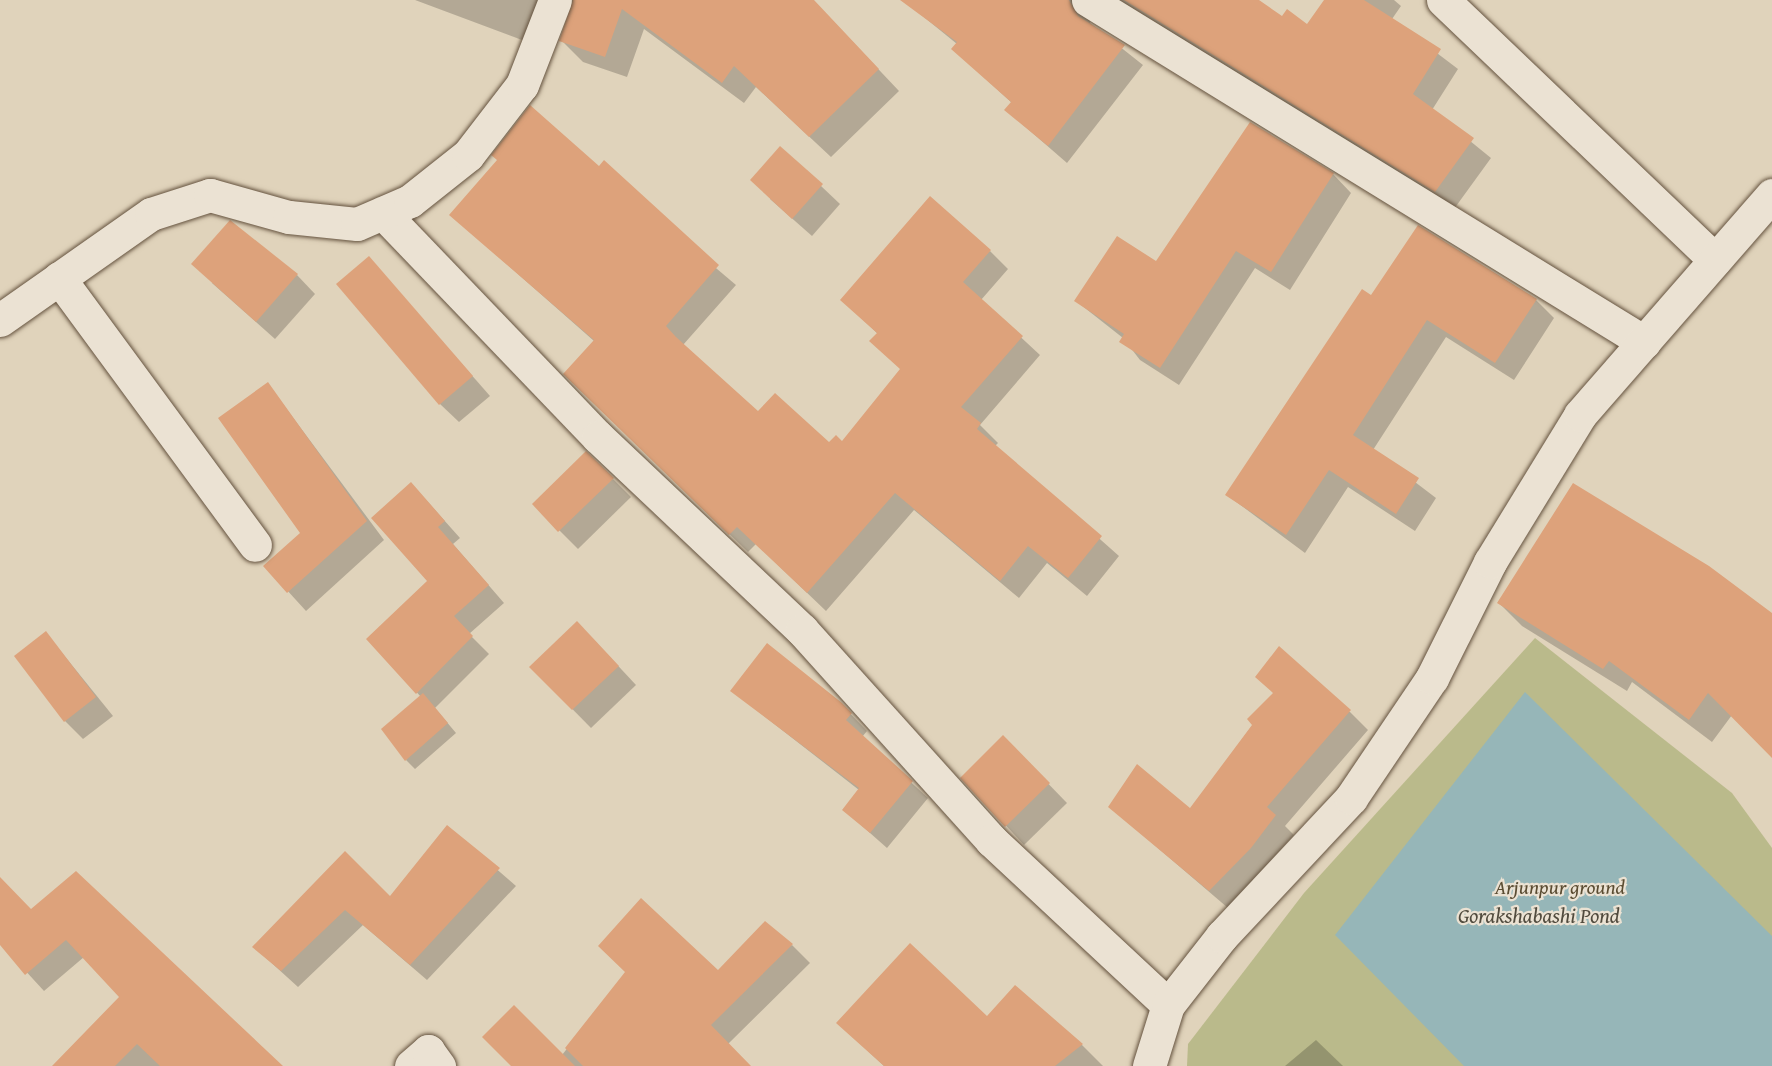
<!DOCTYPE html>
<html>
<head>
<meta charset="utf-8">
<style>
  body { margin:0 }
  #map { position:relative; width:1772px; height:1066px; overflow:hidden; background:#e0d3bb; font-family:"Gentium Book Plus",serif }
  div>[style] { position:absolute }
  [style*='--x'] { left:calc(var(--x)*1px); top:calc(var(--y)*1px); width:calc(var(--w)*1px); rotate:calc(var(--a)*1deg) }
  .green>* { inset:0; background:#baba8b }
  .water>* { inset:0; background:#96b6b8 }
  .shadow>* { inset:0; background:#0003 }
  .building>* { inset:0; background:#dda27b }
  .roads { filter:drop-shadow(0 0 2px #64523e) drop-shadow(0 0 2px #64523e) }
  .minor>* { height:33px; margin:-16.5px; padding:0 16.5px; transform-origin:16.5px; border-radius:16.5px; background:#ebe2d3 }
  .tertiary>* { height:33px; margin:-16.5px; padding:0 16.5px; transform-origin:16.5px; border-radius:16.5px; background:#ebe2d3 }
  span { translate:-50% -50%; white-space:nowrap; text-align:center; line-height:1.15; -webkit-text-stroke:4.5px #ebe2d3; paint-order:stroke }
  .park-label { font-size:20px; color:#5a4c32; font-style:italic }
  .water-label { font-size:21px; color:#514b3e; font-style:italic }
</style>
</head>
<body>
<div id="map">
  <div class="green">
    <div style="clip-path:polygon(1535px 638px,1732px 793px,1772px 848px,1772px 1066px,1187px 1066px,1188px 1044px,1304px 893px)"></div>
  </div>
  <div class="water">
    <div style="clip-path:polygon(1525px 692px,1772px 936px,1772px 1066px,1464px 1066px,1335px 935px)"></div>
  </div>
  <div class="shadow">
    <div style="clip-path:polygon(415px 0,813px 0,899px 91px,831px 157px,756px 87px,744px 103px,644px 29px,627px 77px,583px 62px,561px 40px,573px 5px,564px 7px,546px 49px)"></div>
    <div style="clip-path:polygon(903px 0,1106px 0,1090px 8px,1090px 23px,1143px 65px,1067px 163px,1006px 110px,1012px 103px,953px 49px,957px 44px)"></div>
    <div style="clip-path:polygon(1110px 0,1256px 0,1283px 18px,1308px 26px,1326px 0,1394px 0,1401px 6px,1392px 19px,1458px 69px,1432px 110px,1491px 158px,1454px 209px)"></div>
    <div style="clip-path:polygon(781px 148px,840px 204px,812px 236px,770px 199px)"></div>
    <div style="clip-path:polygon(599px 169px,736px 285px,683px 345px,758px 414px,830px 445px,842px 443px,901px 370px,878px 334px,842px 300px,990px 251px,1008px 269px,981px 300px,1040px 355px,980px 425px,998px 443px,995px 446px,1119px 556px,1087px 596px,1047px 563px,1019px 598px,914px 510px,826px 611px,756px 544px,748px 552px,583px 392px,594px 341px,451px 215px)"></div>
    <div style="clip-path:polygon(1333px 174px,1351px 193px,1290px 290px,1255px 268px,1179px 385px,1140px 360px,1123px 338px,1076px 301px)"></div>
    <div style="clip-path:polygon(369px 258px,490px 396px,459px 422px,440px 404px)"></div>
    <div style="clip-path:polygon(297px 275px,315px 294px,275px 339px,212px 283px)"></div>
    <div style="clip-path:polygon(1372px 297px,1536px 300px,1554px 318px,1514px 380px,1446px 337px,1373px 450px,1436px 498px,1415px 531px,1348px 487px,1305px 553px,1227px 495px)"></div>
    <div style="clip-path:polygon(268px 384px,384px 540px,306px 611px,265px 566px,302px 533px)"></div>
    <div style="clip-path:polygon(613px 479px,631px 497px,578px 549px,534px 505px)"></div>
    <div style="clip-path:polygon(427px 501px,460px 538px,453px 544px,504px 603px,469px 634px,489px 654px,435px 708px,456px 733px,415px 769px,406px 760px,421px 697px,368px 639px,429px 581px)"></div>
    <div style="clip-path:polygon(1499px 603px,1772px 615px,1772px 756px,1732px 715px,1712px 742px,1632px 682px,1627px 691px,1522px 626px)"></div>
    <div style="clip-path:polygon(46px 633px,113px 716px,83px 739px,65px 721px)"></div>
    <div style="clip-path:polygon(595px 641px,636px 685px,591px 728px,531px 667px)"></div>
    <div style="clip-path:polygon(732px 691px,841px 704px,867px 731px,862px 737px,928px 798px,887px 848px,844px 810px,859px 790px)"></div>
    <div style="clip-path:polygon(1275px 694px,1350px 712px,1368px 730px,1285px 826px,1294px 835px,1228px 908px,1110px 807px,1190px 811px)"></div>
    <div style="clip-path:polygon(1003px 737px,1067px 803px,1024px 845px,962px 778px)"></div>
    <div style="clip-path:polygon(448px 827px,516px 886px,427px 980px,363px 925px,298px 987px,254px 947px,345px 853px,390px 898px)"></div>
    <div style="clip-path:polygon(0 878px,31px 911px,281px 1066px,53px 1066px,121px 997px,84px 957px,44px 991px,0 943px)"></div>
    <div style="clip-path:polygon(792px 945px,810px 963px,728px 1044px,749px 1066px,513px 1066px,562px 1055px,627px 973px,718px 972px)"></div>
    <div style="clip-path:polygon(987px 1018px,1082px 1045px,1103px 1066px,884px 1066px,838px 1023px)"></div>
    <div style="clip-path:polygon(1316px 1040px,1343px 1066px,1285px 1066px)"></div>
  </div>
  <div class="building">
    <div style="clip-path:polygon(573px 0,814px 0,879px 69px,809px 137px,734px 66px,722px 83px,622px 9px,605px 57px,559px 41px)"></div>
    <div style="clip-path:polygon(900px 0,1069px 0,1078px 16px,1125px 45px,1048px 146px,1004px 110px,1011px 102px,951px 49px,957px 42px)"></div>
    <div style="clip-path:polygon(1124px 0,1259px 0,1282px 16px,1287px 9px,1307px 24px,1324px 0,1364px 0,1441px 49px,1413px 94px,1474px 138px,1435px 192px)"></div>
    <div style="clip-path:polygon(530px 105px,599px 166px,604px 160px,719px 265px,666px 326px,676px 337px,758px 411px,775px 393px,829px 442px,836px 435px,842px 441px,900px 369px,869px 341px,877px 333px,840px 300px,930px 196px,991px 250px,963px 282px,1023px 336px,961px 407px,981px 423px,977px 429px,1102px 536px,1068px 578px,1028px 546px,1000px 581px,895px 493px,807px 593px,737px 527px,729px 535px,563px 374px,594px 340px,449px 215px,497px 160px,491px 155px)"></div>
    <div style="clip-path:polygon(1250px 122px,1334px 173px,1271px 272px,1236px 251px,1160px 368px,1119px 342px,1124px 334px,1074px 301px,1117px 236px,1156px 261px)"></div>
    <div style="clip-path:polygon(780px 146px,823px 184px,792px 219px,750px 180px)"></div>
    <div style="clip-path:polygon(230px 220px,298px 274px,256px 322px,191px 264px)"></div>
    <div style="clip-path:polygon(1418px 225px,1537px 299px,1495px 363px,1427px 320px,1353px 435px,1419px 478px,1396px 514px,1329px 470px,1286px 535px,1225px 495px,1362px 289px,1371px 295px)"></div>
    <div style="clip-path:polygon(369px 256px,473px 376px,439px 405px,336px 284px)"></div>
    <div style="clip-path:polygon(268px 382px,367px 521px,287px 593px,263px 566px,300px 533px,218px 418px)"></div>
    <div style="clip-path:polygon(586px 451px,614px 478px,558px 532px,532px 504px)"></div>
    <div style="clip-path:polygon(411px 482px,445px 521px,438px 527px,489px 585px,454px 616px,473px 636px,416px 694px,366px 639px,427px 581px,371px 518px)"></div>
    <div style="clip-path:polygon(1573px 483px,1709px 566px,1772px 613px,1772px 758px,1708px 693px,1689px 720px,1609px 661px,1603px 669px,1497px 603px)"></div>
    <div style="clip-path:polygon(577px 621px,619px 666px,572px 710px,529px 667px)"></div>
    <div style="clip-path:polygon(46px 631px,96px 697px,64px 722px,14px 656px)"></div>
    <div style="clip-path:polygon(767px 643px,842px 703px,852px 713px,846px 720px,913px 781px,870px 833px,842px 810px,859px 788px,730px 691px)"></div>
    <div style="clip-path:polygon(1279px 646px,1351px 710px,1267px 807px,1276px 815px,1251px 848px,1209px 891px,1108px 807px,1137px 764px,1190px 808px,1252px 725px,1247px 719px,1273px 693px,1255px 677px)"></div>
    <div style="clip-path:polygon(423px 693px,448px 723px,405px 761px,381px 729px)"></div>
    <div style="clip-path:polygon(1003px 735px,1050px 783px,1005px 827px,960px 778px)"></div>
    <div style="clip-path:polygon(447px 825px,500px 868px,410px 965px,345px 910px,281px 971px,252px 947px,345px 851px,390px 896px)"></div>
    <div style="clip-path:polygon(76px 871px,283px 1066px,160px 1066px,137px 1044px,115px 1066px,52px 1066px,119px 997px,66px 940px,25px 975px,0 945px,0 877px,31px 909px)"></div>
    <div style="clip-path:polygon(641px 898px,718px 970px,765px 921px,793px 944px,711px 1025px,751px 1066px,583px 1066px,565px 1048px,625px 972px,598px 946px)"></div>
    <div style="clip-path:polygon(910px 943px,987px 1016px,1015px 985px,1083px 1044px,1055px 1066px,884px 1066px,836px 1023px)"></div>
    <div style="clip-path:polygon(514px 1005px,575px 1066px,511px 1066px,482px 1037px)"></div>
  </div>
  <div class="roads">
    <div class="minor">
      <div style="--x:1088;--y:0;--w:653;--a:31.6"></div>
      <div style="--x:1443;--y:0;--w:376;--a:43.7"></div>
      <div style="--x:383;--y:213;--w:310;--a:46.2"></div>
      <div style="--x:598;--y:437;--w:281;--a:43.4"></div>
      <div style="--x:802;--y:630;--w:283;--a:48"></div>
      <div style="--x:991;--y:840;--w:242;--a:43"></div>
      <div style="--x:59;--y:278;--w:331;--a:53.7"></div>
      <div style="--x:0;--y:320;--w:184;--a:-35.1"></div>
      <div style="--x:151;--y:214;--w:62;--a:-17.9"></div>
      <div style="--x:210;--y:195;--w:82;--a:15.6"></div>
      <div style="--x:289;--y:217;--w:68;--a:5.9"></div>
      <div style="--x:357;--y:224;--w:58;--a:-23.5"></div>
      <div style="--x:410;--y:201;--w:74;--a:-38.4"></div>
      <div style="--x:468;--y:155;--w:88;--a:-52.4"></div>
      <div style="--x:522;--y:85;--w:91;--a:-68.8"></div>
      <div style="--x:411;--y:1066;--w:23;--a:-41"></div>
      <div style="--x:428;--y:1051;--w:19;--a:54"></div>
    </div>
    <div class="tertiary">
      <div style="--x:1149;--y:1066;--w:64;--a:-72.7"></div>
      <div style="--x:1168;--y:1005;--w:88;--a:-52"></div>
      <div style="--x:1222;--y:936;--w:189;--a:-46.9"></div>
      <div style="--x:1351;--y:798;--w:145;--a:-56"></div>
      <div style="--x:1432;--y:678;--w:130;--a:-63.4"></div>
      <div style="--x:1490;--y:562;--w:172;--a:-58.5"></div>
      <div style="--x:1580;--y:415;--w:292;--a:-48.9"></div>
    </div>
  </div>
  <div class="park-label">
    <span style="left:1560px;top:886px">Arjunpur ground</span>
  </div>
  <div class="water-label">
    <span style="left:1539px;top:916px">Gorakshabashi Pond</span>
  </div>
</div>
</body>
</html>
